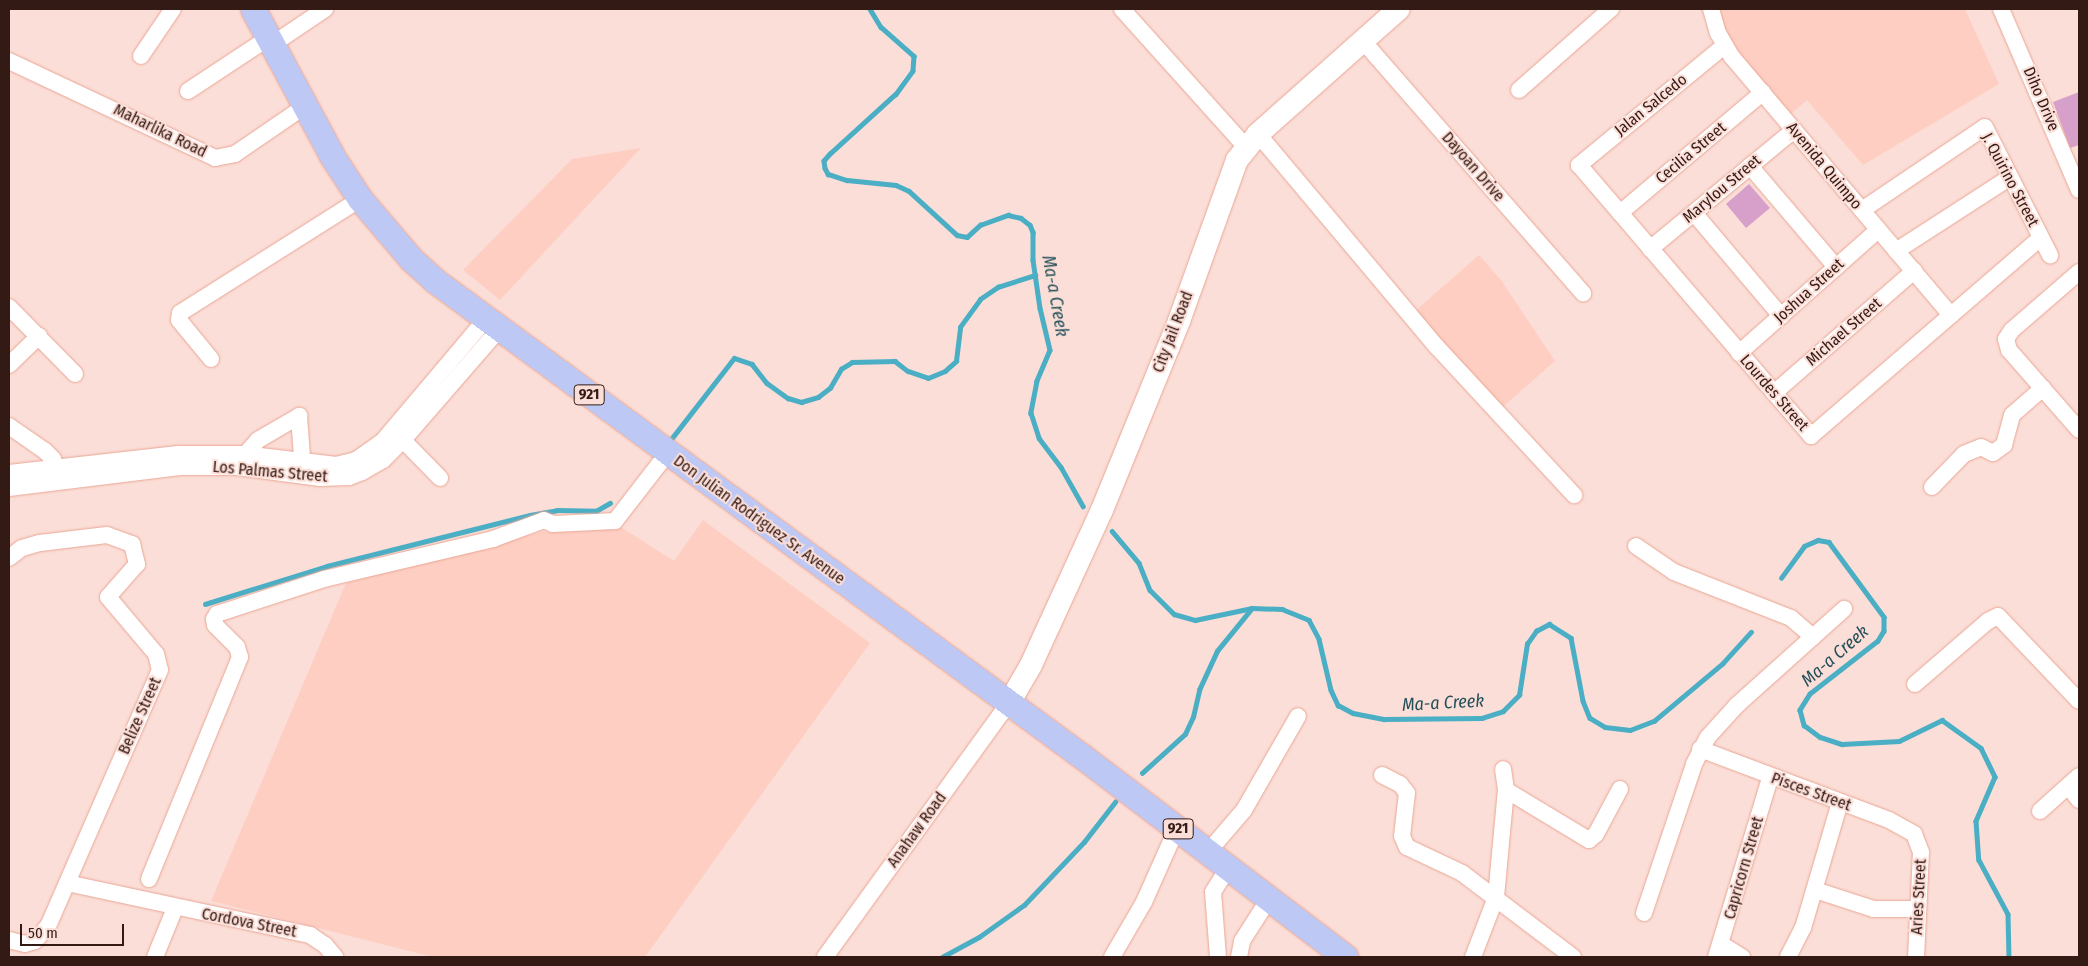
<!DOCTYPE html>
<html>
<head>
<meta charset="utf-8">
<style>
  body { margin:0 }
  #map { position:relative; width:2088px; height:966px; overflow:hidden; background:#fbded7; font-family:"Fira Sans Condensed",sans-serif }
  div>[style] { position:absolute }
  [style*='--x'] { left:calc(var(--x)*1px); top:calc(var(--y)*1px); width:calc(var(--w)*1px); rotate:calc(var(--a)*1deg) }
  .built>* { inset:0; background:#fecec2 }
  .green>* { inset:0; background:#d7a0ca }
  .stream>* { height:4.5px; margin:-2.25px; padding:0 2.25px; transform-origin:2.25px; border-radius:2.25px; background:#4aaec4 }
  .roads { filter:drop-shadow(0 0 1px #e9a695) drop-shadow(0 0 1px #e9a695) }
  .street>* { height:16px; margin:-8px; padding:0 8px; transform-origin:8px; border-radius:8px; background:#fff }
  .secondary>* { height:22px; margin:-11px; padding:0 11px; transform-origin:11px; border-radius:11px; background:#fff }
  .primary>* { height:25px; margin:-12.5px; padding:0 12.5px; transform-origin:12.5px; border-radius:12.5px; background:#bec8f5 }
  span { translate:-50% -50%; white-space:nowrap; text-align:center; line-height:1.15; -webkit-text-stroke:4px #fbded7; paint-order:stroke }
  .shield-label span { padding:1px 4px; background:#fbded7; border:1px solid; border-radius:4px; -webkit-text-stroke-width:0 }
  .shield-label { font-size:15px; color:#341a14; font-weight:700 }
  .street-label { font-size:16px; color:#341a14 }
  .water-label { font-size:18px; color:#24505a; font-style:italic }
  .frame { position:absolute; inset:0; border:10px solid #341a14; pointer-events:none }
  .scale { position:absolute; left:20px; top:924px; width:104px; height:22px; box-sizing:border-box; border:2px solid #341a14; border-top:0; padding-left:6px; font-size:15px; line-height:18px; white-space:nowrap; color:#341a14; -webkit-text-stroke:4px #fbded7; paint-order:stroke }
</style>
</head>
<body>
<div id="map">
  <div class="built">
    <div style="clip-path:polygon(1717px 9px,1965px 9px,1999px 84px,1863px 165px,1807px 100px,1791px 114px,1726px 38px)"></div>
    <div style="clip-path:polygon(641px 148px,500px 300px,463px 270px,572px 159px)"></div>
    <div style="clip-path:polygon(1479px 255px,1501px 280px,1555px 361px,1499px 410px,1414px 312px)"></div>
    <div style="clip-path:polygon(703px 520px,870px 643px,645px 957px,433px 957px,211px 901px,346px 583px,541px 532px,593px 531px,616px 524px,674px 561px)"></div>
  </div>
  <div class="green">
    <div style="clip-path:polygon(2079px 92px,2079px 145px,2070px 148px,2053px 102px)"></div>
    <div style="clip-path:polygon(1749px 184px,1770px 208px,1746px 228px,1726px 204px)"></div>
  </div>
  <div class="stream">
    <div style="--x:870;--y:9;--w:21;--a:59"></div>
    <div style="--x:881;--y:27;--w:44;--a:41.3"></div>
    <div style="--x:914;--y:56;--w:15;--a:94"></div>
    <div style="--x:913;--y:71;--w:29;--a:126"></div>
    <div style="--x:896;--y:94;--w:89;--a:137.7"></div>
    <div style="--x:830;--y:154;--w:9;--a:131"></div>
    <div style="--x:824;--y:161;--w:7;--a:82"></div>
    <div style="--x:825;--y:168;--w:7;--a:63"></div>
    <div style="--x:828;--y:174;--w:20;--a:18"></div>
    <div style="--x:847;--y:180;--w:49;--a:5.8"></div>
    <div style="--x:896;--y:185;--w:14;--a:25"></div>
    <div style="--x:909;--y:191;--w:65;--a:42.5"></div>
    <div style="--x:957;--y:235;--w:10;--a:11"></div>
    <div style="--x:967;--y:237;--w:18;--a:-43"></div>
    <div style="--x:980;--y:225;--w:30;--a:-20"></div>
    <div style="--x:1008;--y:215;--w:13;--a:13"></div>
    <div style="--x:1021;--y:218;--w:11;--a:38"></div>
    <div style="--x:1030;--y:225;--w:8;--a:67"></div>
    <div style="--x:1033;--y:232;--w:28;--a:90"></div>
    <div style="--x:1033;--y:260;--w:49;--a:81.7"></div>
    <div style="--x:1040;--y:308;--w:43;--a:76.6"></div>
    <div style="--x:1050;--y:350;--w:34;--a:113"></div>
    <div style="--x:1037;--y:381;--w:33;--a:101"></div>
    <div style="--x:1031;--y:413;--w:26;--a:72"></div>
    <div style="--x:1039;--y:438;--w:36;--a:53"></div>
    <div style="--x:1061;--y:467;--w:45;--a:60.6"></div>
    <div style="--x:672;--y:438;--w:101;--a:-52.2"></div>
    <div style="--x:734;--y:358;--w:19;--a:18"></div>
    <div style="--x:752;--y:364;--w:24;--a:52"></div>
    <div style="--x:767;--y:383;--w:26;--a:36"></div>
    <div style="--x:788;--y:398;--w:14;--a:17"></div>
    <div style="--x:801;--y:402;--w:18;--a:-16"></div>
    <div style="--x:818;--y:397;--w:15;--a:-37"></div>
    <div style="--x:830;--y:388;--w:22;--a:-60"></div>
    <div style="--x:841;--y:369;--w:13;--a:-32"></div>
    <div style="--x:852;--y:362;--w:43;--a:-1.3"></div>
    <div style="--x:895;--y:361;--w:16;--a:38"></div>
    <div style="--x:908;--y:371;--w:21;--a:19"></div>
    <div style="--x:928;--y:378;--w:18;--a:-22"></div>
    <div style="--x:945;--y:371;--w:15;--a:-42"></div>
    <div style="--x:956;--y:361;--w:34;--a:-83"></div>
    <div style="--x:960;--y:327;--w:34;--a:-54"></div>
    <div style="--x:980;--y:299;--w:22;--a:-34"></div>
    <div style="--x:998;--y:287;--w:39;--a:-18"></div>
    <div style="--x:1112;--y:531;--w:42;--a:49.8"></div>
    <div style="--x:1139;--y:563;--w:29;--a:68"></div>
    <div style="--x:1150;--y:590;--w:34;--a:45"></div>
    <div style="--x:1174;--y:614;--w:22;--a:16"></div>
    <div style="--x:1195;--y:620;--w:58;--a:-11.9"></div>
    <div style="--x:1252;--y:608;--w:30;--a:2"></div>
    <div style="--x:1282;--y:609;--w:29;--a:22"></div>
    <div style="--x:1309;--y:620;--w:21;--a:62"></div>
    <div style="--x:1319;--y:639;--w:52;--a:76.8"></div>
    <div style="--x:1331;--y:690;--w:17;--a:65"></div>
    <div style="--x:1338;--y:705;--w:17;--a:28"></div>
    <div style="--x:1353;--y:713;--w:32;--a:11"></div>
    <div style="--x:1384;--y:719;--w:98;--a:-0.6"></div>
    <div style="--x:1482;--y:718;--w:22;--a:-18"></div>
    <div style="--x:1503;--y:711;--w:23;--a:-45"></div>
    <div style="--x:1519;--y:695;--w:52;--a:-81.1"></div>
    <div style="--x:1527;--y:644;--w:16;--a:-55"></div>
    <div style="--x:1536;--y:631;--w:15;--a:-28"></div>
    <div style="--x:1549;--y:624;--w:26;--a:32"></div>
    <div style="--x:1571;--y:638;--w:64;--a:79.2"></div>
    <div style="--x:1583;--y:701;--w:18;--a:68"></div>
    <div style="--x:1590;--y:718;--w:17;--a:31"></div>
    <div style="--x:1605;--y:727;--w:25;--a:7"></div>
    <div style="--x:1630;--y:730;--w:26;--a:-21"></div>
    <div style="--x:1654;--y:721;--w:89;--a:-40"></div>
    <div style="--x:1722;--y:664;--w:43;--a:-47.8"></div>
    <div style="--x:1781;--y:578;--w:39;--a:-54"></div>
    <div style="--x:1804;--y:546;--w:15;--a:-23"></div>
    <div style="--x:1818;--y:540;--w:11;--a:10"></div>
    <div style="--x:1829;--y:542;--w:93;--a:53.7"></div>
    <div style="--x:1884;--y:617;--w:14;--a:90"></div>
    <div style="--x:1884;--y:631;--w:12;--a:121"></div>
    <div style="--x:1878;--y:641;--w:86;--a:142.1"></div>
    <div style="--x:1810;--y:694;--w:19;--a:122"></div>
    <div style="--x:1800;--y:710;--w:16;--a:75"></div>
    <div style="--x:1804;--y:725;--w:20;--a:37"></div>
    <div style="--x:1820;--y:737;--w:23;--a:18"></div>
    <div style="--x:1842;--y:744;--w:57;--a:-3"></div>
    <div style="--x:1899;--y:741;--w:48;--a:-26"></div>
    <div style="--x:1942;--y:720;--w:48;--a:35.7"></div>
    <div style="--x:1981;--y:748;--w:32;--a:64"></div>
    <div style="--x:1995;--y:777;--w:48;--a:113.4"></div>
    <div style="--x:1976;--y:821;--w:39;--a:86"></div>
    <div style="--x:1979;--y:860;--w:61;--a:61.8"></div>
    <div style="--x:2008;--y:914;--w:43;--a:88.7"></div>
    <div style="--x:205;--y:604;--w:128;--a:-17.3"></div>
    <div style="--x:327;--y:566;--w:209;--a:-14.1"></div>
    <div style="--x:530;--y:515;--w:27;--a:-10"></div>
    <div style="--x:557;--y:510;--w:39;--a:1"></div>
    <div style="--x:596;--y:511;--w:16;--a:-30"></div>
    <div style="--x:1142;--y:773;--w:58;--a:-42.2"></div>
    <div style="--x:1185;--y:734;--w:19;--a:-65"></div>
    <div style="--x:1193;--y:717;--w:28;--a:-77"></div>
    <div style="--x:1199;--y:690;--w:43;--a:-65.2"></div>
    <div style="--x:1217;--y:651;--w:55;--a:-50.9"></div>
    <div style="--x:942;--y:957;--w:42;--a:-28.4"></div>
    <div style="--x:979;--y:937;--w:55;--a:-35.4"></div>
    <div style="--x:1024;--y:905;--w:87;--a:-46.4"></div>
    <div style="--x:1084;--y:842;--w:51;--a:-52.2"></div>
  </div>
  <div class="roads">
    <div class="street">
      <div style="--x:1122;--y:9;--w:184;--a:48.1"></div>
      <div style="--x:1711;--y:9;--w:25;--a:74"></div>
      <div style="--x:1718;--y:33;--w:28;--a:60"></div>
      <div style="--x:1732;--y:57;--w:338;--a:49.7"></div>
      <div style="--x:2001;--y:9;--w:197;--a:66.7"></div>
      <div style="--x:1363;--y:41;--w:335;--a:48.9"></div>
      <div style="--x:273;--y:44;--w:63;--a:-33.9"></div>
      <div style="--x:1724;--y:46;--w:188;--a:140.6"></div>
      <div style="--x:1579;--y:165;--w:357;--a:49.4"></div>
      <div style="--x:1811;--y:436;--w:303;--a:-40.8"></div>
      <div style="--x:141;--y:56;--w:57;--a:-55.8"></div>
      <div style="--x:9;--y:61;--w:228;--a:25.2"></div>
      <div style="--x:215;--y:158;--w:20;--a:-11"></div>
      <div style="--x:235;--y:154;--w:85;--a:-34.4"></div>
      <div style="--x:1519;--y:90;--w:123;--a:-41.4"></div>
      <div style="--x:188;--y:91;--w:98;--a:-33.4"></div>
      <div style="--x:1258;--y:134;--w:278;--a:50"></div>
      <div style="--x:1437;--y:347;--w:202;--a:47.2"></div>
      <div style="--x:1750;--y:166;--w:133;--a:49.6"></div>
      <div style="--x:1862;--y:210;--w:148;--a:-34"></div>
      <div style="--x:1985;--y:127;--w:144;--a:63.1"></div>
      <div style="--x:1620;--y:213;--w:187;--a:-40.2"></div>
      <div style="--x:1694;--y:213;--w:135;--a:49.8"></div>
      <div style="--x:1650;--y:249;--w:187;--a:-39.6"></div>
      <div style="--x:1896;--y:251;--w:135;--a:-32.9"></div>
      <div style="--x:2079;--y:272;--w:89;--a:139.1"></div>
      <div style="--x:2012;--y:330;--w:11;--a:124"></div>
      <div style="--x:2006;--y:339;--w:11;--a:75"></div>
      <div style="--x:2009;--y:350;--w:106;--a:48.8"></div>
      <div style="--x:9;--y:307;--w:94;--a:45.4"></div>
      <div style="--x:1739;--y:353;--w:186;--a:-41.5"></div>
      <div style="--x:211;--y:359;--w:50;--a:-129.4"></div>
      <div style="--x:179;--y:320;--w:7;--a:-82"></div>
      <div style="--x:180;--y:313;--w:213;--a:-32.3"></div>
      <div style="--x:9;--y:365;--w:42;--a:-44"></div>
      <div style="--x:1774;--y:393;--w:186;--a:-41.1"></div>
      <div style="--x:9;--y:426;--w:44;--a:34.8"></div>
      <div style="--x:45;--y:451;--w:11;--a:45"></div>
      <div style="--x:53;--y:459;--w:17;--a:73"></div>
      <div style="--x:396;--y:433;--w:63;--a:45.6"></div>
      <div style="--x:241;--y:459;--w:25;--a:-48"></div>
      <div style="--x:258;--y:440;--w:48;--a:-30.3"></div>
      <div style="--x:299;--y:416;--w:55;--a:85.8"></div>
      <div style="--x:9;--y:473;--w:170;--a:-6.4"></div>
      <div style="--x:178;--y:454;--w:65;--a:0"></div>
      <div style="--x:243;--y:454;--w:94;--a:6.7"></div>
      <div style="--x:336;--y:465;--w:21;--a:-14"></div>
      <div style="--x:356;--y:460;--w:32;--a:-35"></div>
      <div style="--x:382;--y:442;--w:161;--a:-49.8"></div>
      <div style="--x:1932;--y:487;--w:46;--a:-45.9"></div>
      <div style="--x:1964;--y:454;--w:18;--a:-22"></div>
      <div style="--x:1981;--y:447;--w:13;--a:27"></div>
      <div style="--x:1993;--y:453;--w:14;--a:-36"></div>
      <div style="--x:2004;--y:445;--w:31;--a:-75"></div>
      <div style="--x:2012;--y:415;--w:41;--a:-41.1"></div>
      <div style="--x:9;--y:488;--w:172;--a:-7"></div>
      <div style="--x:180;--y:467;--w:57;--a:0"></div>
      <div style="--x:237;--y:467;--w:84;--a:7.5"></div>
      <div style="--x:320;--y:478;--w:29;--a:-2"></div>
      <div style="--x:349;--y:477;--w:14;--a:-21"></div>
      <div style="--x:362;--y:472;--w:24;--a:-30"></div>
      <div style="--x:383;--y:460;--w:28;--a:-45"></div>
      <div style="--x:403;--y:440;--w:147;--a:-49.1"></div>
      <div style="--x:1636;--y:546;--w:46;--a:34.4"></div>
      <div style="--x:1674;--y:572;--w:126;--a:21.5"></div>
      <div style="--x:1791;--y:618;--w:29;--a:41"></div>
      <div style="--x:9;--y:558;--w:16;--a:-38"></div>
      <div style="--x:22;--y:548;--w:19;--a:-16"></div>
      <div style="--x:40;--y:543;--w:67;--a:-6.8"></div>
      <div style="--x:107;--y:535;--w:27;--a:20"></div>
      <div style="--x:132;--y:544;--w:21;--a:76"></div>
      <div style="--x:137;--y:564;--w:44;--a:131.3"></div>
      <div style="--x:108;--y:597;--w:75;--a:49.9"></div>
      <div style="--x:156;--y:654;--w:16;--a:76"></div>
      <div style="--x:160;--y:670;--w:279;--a:113.6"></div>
      <div style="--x:48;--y:926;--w:20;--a:131"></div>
      <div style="--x:35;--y:941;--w:10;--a:163"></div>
      <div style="--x:25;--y:944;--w:16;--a:-166"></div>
      <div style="--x:1915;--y:684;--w:96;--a:-40.8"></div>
      <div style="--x:1988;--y:621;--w:11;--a:-27"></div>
      <div style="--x:1998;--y:616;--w:117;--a:46.4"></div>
      <div style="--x:1700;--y:749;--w:202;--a:20.6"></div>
      <div style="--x:1889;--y:820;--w:29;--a:29"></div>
      <div style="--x:1914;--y:834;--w:19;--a:69"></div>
      <div style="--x:1921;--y:852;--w:105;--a:92.7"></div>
      <div style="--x:1382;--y:775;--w:20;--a:27"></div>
      <div style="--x:1400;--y:784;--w:11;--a:52"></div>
      <div style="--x:1407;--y:793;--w:43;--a:96.6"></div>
      <div style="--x:1402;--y:836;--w:12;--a:66"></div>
      <div style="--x:1407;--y:847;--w:61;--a:25.3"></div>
      <div style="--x:1462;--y:873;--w:139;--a:37.1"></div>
      <div style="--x:2068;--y:786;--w:18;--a:52"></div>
      <div style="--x:1506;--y:790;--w:97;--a:31.1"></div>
      <div style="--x:1589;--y:840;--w:9;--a:-41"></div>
      <div style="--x:1596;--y:834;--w:51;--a:-61.9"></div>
      <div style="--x:2040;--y:811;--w:52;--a:-41.9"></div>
      <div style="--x:1208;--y:852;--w:55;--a:-49.4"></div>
      <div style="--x:1244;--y:810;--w:108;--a:-60.1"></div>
      <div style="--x:149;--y:879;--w:240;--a:-67.7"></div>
      <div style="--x:240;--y:657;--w:10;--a:-107"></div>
      <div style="--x:237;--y:647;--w:31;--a:-135"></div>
      <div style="--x:215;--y:625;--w:6;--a:-99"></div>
      <div style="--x:214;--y:619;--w:6;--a:-59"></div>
      <div style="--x:217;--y:614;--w:113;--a:-18.1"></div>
      <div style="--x:324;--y:579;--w:174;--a:-13.3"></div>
      <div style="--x:493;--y:539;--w:54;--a:-20.4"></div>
      <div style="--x:544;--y:520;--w:10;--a:24"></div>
      <div style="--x:553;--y:524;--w:62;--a:-2.8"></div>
      <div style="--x:615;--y:521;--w:85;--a:-52.2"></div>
      <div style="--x:67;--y:883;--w:249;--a:12.1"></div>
      <div style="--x:310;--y:935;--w:18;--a:34"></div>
      <div style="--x:325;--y:945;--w:16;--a:50"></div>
      <div style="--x:1815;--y:890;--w:62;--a:17.9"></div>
      <div style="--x:1874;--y:909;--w:44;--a:0"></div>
      <div style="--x:1644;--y:913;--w:157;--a:-71.4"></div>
      <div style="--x:1694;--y:764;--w:30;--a:-63"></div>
      <div style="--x:1708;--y:737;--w:43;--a:-47.8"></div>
      <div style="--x:1737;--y:705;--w:144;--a:-41.9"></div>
      <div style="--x:1721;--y:944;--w:25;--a:32"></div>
      <div style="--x:155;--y:957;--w:53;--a:-67.8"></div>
      <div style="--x:825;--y:957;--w:314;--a:-54.1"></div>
      <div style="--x:1112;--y:957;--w:64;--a:-59.8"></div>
      <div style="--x:1144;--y:902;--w:81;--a:-66"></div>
      <div style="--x:1218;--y:957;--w:65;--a:-94.4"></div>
      <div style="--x:1213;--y:892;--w:28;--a:-58"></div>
      <div style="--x:1239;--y:957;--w:16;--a:-79"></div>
      <div style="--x:1242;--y:941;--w:50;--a:-57.3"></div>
      <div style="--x:1473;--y:957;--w:64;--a:-69"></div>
      <div style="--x:1496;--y:897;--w:107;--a:-84.7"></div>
      <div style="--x:1506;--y:790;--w:21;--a:-98"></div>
      <div style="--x:1716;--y:957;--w:187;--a:-73.2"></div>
      <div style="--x:1788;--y:957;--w:33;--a:-63"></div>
      <div style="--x:1803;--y:928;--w:131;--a:-73.6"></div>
    </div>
    <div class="secondary">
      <div style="--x:1009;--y:703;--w:44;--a:-59.9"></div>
      <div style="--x:1031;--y:665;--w:170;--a:-65.4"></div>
      <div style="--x:1102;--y:510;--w:204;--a:-67.8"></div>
      <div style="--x:1179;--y:321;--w:171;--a:-70.2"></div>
      <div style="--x:1237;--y:160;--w:33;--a:-51"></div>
      <div style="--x:1258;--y:134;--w:188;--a:-41.6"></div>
    </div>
    <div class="primary">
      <div style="--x:253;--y:9;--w:167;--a:61.7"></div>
      <div style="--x:332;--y:156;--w:51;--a:56.9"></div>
      <div style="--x:360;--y:199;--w:79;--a:49.6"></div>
      <div style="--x:411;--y:259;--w:31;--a:42"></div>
      <div style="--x:434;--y:280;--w:805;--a:36.32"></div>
      <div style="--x:1083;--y:757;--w:330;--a:37.3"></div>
    </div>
  </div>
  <div class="shield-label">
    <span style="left:589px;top:395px">921</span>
    <span style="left:1178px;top:829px">921</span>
  </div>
  <div class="street-label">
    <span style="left:2041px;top:99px;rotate:67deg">Diho Drive</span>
    <span style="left:1651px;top:105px;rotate:-39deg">Jalan Salcedo</span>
    <span style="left:160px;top:131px;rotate:26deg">Maharlika Road</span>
    <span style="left:1691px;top:153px;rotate:-40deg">Cecilia Street</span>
    <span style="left:1824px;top:166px;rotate:50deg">Avenida Quimpo</span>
    <span style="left:1473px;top:167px;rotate:49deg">Dayoan Drive</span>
    <span style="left:2010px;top:180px;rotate:62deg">J. Quirino Street</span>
    <span style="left:1722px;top:189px;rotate:-40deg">Marylou Street</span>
    <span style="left:1809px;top:291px;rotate:-42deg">Joshua Street</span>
    <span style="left:1173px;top:332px;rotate:-69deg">City Jail Road</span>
    <span style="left:1844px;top:332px;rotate:-41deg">Michael Street</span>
    <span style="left:1774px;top:393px;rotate:49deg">Lourdes Street</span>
    <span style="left:270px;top:472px;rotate:5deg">Los Palmas Street</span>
    <span style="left:759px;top:520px;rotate:36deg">Don Julian Rodriguez Sr. Avenue</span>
    <span style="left:140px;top:716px;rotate:-66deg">Belize Street</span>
    <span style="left:1811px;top:792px;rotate:20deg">Pisces Street</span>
    <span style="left:917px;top:830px;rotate:-54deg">Anahaw Road</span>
    <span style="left:1744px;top:868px;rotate:-74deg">Capricorn Street</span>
    <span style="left:1919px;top:897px;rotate:-87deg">Aries Street</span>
    <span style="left:249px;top:923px;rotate:11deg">Cordova Street</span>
  </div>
  <div class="water-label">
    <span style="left:1055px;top:296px;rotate:80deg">Ma-a Creek</span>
    <span style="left:1835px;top:656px;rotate:-41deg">Ma-a Creek</span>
    <span style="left:1443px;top:703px;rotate:-3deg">Ma-a Creek</span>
  </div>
  <div class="frame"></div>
  <div class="scale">50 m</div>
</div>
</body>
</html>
